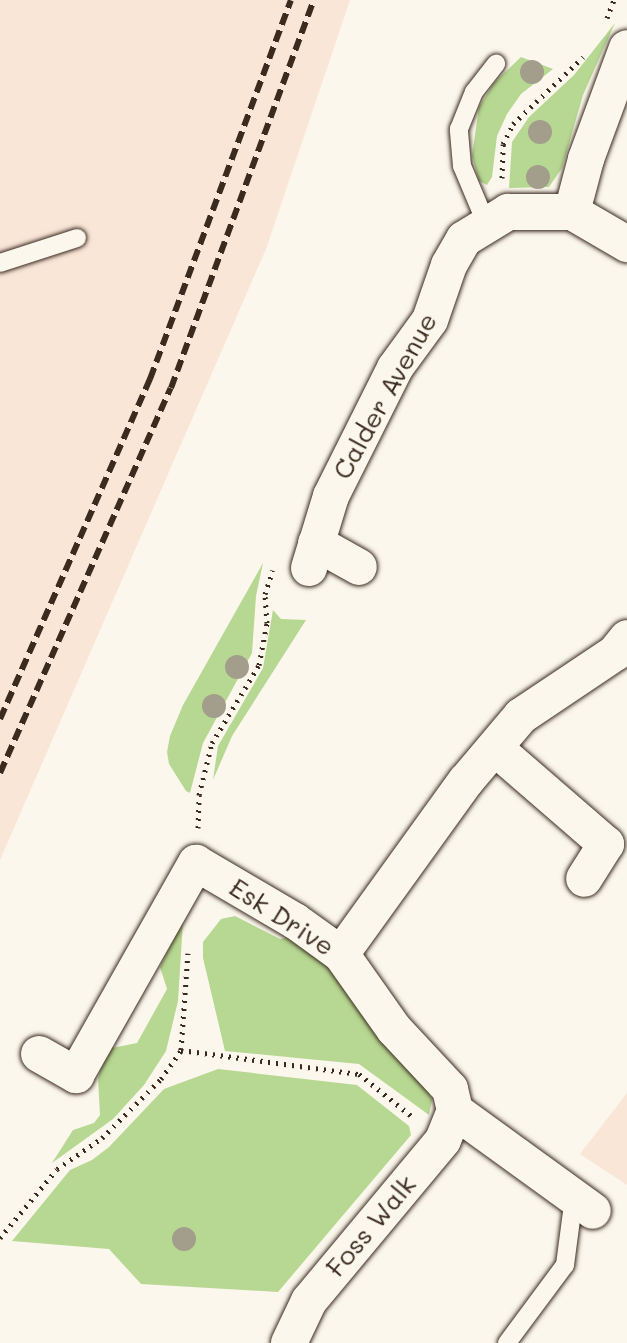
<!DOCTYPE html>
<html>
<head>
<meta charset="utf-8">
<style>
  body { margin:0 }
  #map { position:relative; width:627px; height:1343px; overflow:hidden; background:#fbf7ec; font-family:Mali,sans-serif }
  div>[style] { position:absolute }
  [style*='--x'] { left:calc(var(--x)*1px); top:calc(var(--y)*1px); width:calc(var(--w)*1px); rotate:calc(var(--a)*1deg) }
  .built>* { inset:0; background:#f9e6d7 }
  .green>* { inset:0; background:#b7d892 }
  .path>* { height:5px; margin-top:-2.5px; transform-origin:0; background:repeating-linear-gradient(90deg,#3b2a1e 0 2px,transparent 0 8px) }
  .roads { filter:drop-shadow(0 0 2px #3b2a1e) drop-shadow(0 0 2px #3b2a1e) }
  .service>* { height:18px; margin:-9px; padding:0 9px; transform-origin:9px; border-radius:9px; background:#fbf7ec }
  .minor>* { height:36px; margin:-18px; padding:0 18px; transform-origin:18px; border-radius:18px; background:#fbf7ec }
  .rail>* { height:6px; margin-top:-3px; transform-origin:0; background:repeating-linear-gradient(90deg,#3b2a1e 0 12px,transparent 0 18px) }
  .trees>* { width:24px; height:24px; margin:-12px; border-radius:50%; background:#a29e8b }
  span { translate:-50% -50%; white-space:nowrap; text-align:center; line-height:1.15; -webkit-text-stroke:6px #fbf7ec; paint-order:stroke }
  .street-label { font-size:26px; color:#3b2a1e }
</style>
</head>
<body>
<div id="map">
  <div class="built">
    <div style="clip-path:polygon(0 0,350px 0,266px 249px,0 860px)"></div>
    <div style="clip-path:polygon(627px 1093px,627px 1185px,580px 1154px)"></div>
  </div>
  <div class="green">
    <div style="clip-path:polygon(615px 23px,583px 95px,562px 168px,549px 187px,509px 188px,512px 142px,529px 117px,574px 75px)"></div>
    <div style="clip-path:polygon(521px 57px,553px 69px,521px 94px,507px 114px,497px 136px,492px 177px,487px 185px,479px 181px,472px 156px,479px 107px,494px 83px)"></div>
    <div style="clip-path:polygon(263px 563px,256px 596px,252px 653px,203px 743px,190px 793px,186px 791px,169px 764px,167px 752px,170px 736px,183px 705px)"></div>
    <div style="clip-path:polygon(273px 610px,281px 619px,306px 620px,232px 736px,213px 780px,218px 746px,263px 668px)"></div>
    <div style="clip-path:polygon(235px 916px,280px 939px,289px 937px,336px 974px,420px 1075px,432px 1100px,429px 1115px,359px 1064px,225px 1051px,203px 958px,203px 942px,221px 919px)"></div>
    <div style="clip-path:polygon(183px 921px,178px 1001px,166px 1051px,144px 1085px,113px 1119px,52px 1163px,73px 1130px,94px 1123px,100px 1115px,98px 1078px,101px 1068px,112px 1048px,137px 1043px,167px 989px,160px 967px)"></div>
    <div style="clip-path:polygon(218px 1069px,357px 1085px,409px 1126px,411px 1135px,278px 1292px,141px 1284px,109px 1249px,12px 1241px,70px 1170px,92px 1160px,109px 1147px,164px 1089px)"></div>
  </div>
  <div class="path">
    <div style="--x:607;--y:18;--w:19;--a:-69"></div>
    <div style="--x:502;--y:178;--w:34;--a:-88"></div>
    <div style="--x:503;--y:144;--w:22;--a:-63"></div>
    <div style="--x:513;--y:124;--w:97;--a:-43.7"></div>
    <div style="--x:198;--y:828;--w:33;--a:-88"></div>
    <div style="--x:199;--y:795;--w:54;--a:-76"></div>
    <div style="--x:212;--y:743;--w:91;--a:-58.9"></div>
    <div style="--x:259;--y:665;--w:43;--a:-79.2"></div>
    <div style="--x:267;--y:623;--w:29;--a:-94"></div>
    <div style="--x:265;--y:594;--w:25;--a:-72"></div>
    <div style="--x:181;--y:1050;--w:180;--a:7.7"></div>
    <div style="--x:359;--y:1074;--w:70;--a:38.7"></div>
    <div style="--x:0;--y:1238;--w:89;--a:-50.4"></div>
    <div style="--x:57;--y:1169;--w:55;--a:-34.6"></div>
    <div style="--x:102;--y:1138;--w:83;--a:-45"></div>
    <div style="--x:161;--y:1079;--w:35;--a:-55"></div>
    <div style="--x:181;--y:1050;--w:97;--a:-85.9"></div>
  </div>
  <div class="roads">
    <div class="service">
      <div style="--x:486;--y:223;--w:62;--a:-112.8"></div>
      <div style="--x:462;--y:166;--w:37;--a:-95"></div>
      <div style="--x:459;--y:129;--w:40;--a:-68"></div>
      <div style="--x:474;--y:92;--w:36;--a:-52"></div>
      <div style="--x:0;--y:263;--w:81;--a:-18"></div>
      <div style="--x:507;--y:1343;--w:97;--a:-53.4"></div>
      <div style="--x:565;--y:1265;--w:69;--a:-82.5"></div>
    </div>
    <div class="minor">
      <div style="--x:572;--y:212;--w:55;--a:-75.2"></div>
      <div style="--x:586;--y:159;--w:118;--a:-69.7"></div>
      <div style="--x:316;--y:543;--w:49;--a:29.2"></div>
      <div style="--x:309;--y:568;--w:75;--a:-73"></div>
      <div style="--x:331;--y:496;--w:143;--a:-63.4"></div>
      <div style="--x:395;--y:368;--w:59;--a:-53.9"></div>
      <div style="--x:430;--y:320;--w:58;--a:-70.9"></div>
      <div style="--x:449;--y:265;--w:30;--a:-60"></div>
      <div style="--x:464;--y:239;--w:52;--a:-31.5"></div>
      <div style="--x:508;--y:212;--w:64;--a:0"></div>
      <div style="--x:572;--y:212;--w:64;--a:30.2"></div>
      <div style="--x:495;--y:748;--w:147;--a:40.9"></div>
      <div style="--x:606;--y:844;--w:41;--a:122.2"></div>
      <div style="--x:341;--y:954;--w:213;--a:-54.2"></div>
      <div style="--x:466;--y:781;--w:85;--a:-49.8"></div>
      <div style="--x:521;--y:716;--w:113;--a:-33.8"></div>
      <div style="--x:615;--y:653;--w:19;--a:-51"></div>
      <div style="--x:39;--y:1054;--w:43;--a:29.6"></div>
      <div style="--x:76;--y:1075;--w:244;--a:-60.5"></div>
      <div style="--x:196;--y:863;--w:115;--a:30.4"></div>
      <div style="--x:295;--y:921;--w:57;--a:35.7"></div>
      <div style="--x:341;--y:954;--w:92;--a:54.8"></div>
      <div style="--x:394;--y:1029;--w:82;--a:47"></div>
      <div style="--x:450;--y:1089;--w:23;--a:77"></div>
      <div style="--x:455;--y:1111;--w:170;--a:35.9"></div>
      <div style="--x:289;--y:1343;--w:47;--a:-64.5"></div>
      <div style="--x:309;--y:1301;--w:209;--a:-50.2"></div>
      <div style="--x:443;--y:1140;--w:31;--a:-68"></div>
    </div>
  </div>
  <div class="rail">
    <div style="--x:0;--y:719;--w:372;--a:-66.2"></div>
    <div style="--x:150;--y:379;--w:404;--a:-69.6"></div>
    <div style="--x:0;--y:773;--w:421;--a:-66.1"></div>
    <div style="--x:171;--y:388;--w:414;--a:-69.8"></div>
  </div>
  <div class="trees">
    <div style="left:532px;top:72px"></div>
    <div style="left:540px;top:132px"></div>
    <div style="left:538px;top:177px"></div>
    <div style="left:237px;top:667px"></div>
    <div style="left:214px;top:706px"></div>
    <div style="left:184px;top:1239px"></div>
  </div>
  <div class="street-label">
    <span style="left:385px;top:396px;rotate:-61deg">Calder Avenue</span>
    <span style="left:282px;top:917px;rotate:33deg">Esk Drive</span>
    <span style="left:371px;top:1226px;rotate:-50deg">Foss Walk</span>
  </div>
</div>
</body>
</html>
